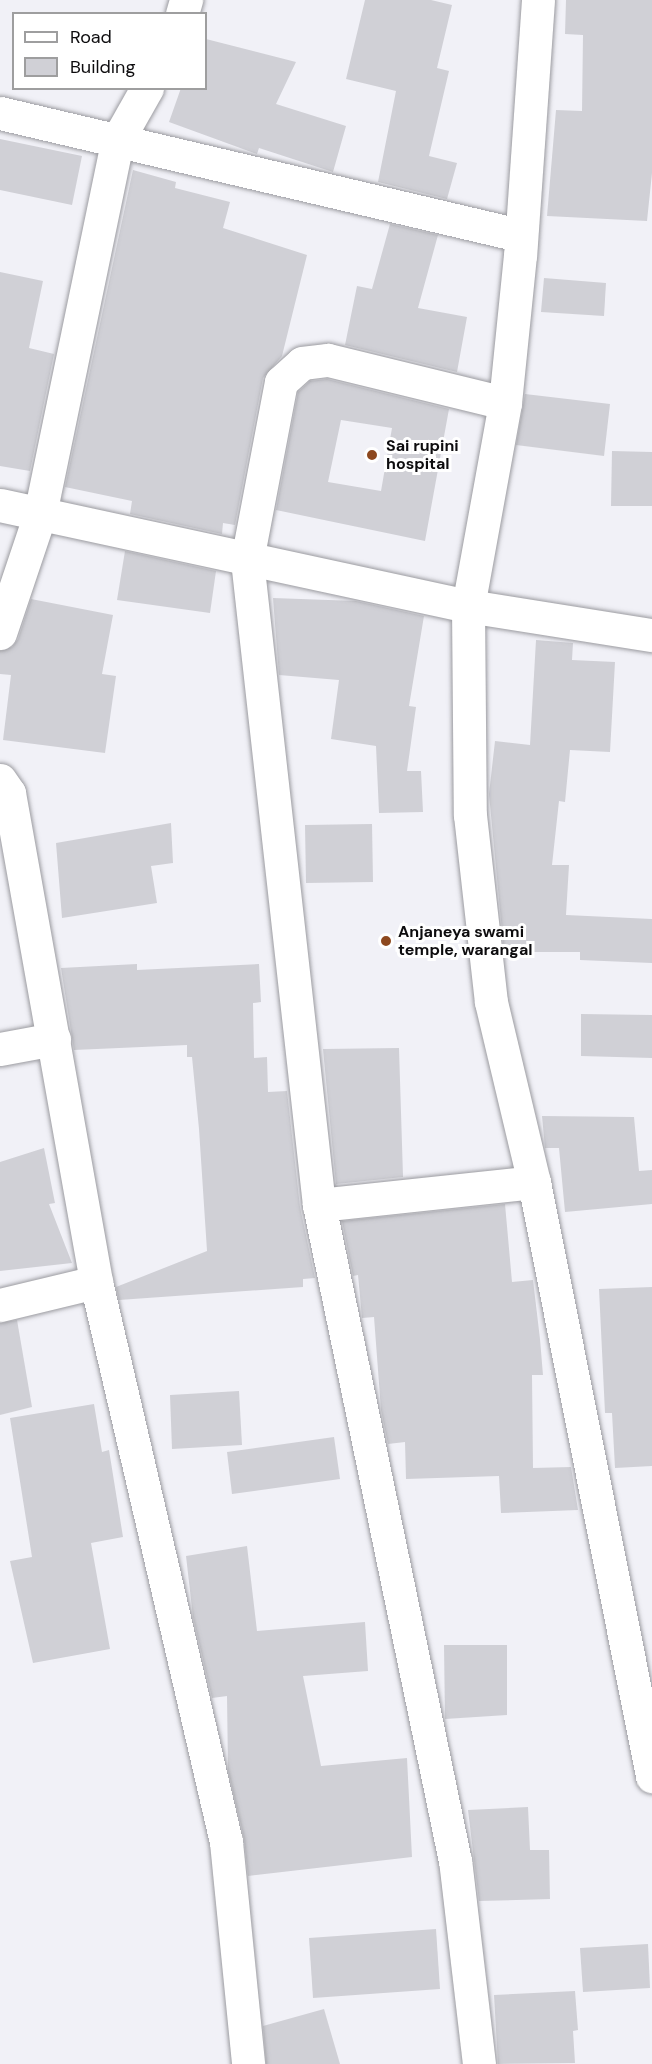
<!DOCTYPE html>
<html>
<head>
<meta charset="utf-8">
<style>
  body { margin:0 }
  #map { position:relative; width:652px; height:2064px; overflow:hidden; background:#f1f1f7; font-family:"DM Sans",sans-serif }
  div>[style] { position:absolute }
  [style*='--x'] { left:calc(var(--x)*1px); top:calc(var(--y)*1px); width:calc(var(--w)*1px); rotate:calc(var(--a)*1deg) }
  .building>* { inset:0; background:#d0d0d6 }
  .roads { filter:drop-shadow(0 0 2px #9b9ba0) drop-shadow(0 0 2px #9b9ba0) }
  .minor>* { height:33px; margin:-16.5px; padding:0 16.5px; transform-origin:16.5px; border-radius:16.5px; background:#fff }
  .dots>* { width:16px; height:16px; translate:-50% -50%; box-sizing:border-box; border:3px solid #fff; border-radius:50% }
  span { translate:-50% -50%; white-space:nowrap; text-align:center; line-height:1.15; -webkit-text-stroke:6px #fff; paint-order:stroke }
  .poi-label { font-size:16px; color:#0d0c0e; font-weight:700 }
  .left { translate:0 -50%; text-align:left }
  .legend { position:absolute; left:12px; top:12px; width:195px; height:78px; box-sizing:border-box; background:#fff; border:2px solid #9e9e9f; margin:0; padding:8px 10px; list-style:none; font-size:18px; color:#0d0c0e }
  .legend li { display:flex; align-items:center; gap:12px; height:30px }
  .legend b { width:30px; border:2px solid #9e9e9f }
</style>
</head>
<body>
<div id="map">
  <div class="building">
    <div style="clip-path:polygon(365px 0,431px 0,452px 5px,437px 68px,449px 71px,429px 156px,457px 163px,447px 199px,378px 182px,396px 91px,346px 79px)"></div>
    <div style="clip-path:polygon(566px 0,652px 0,652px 173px,647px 221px,547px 216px,556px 110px,582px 111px,583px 35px,565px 34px)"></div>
    <div style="clip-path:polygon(206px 39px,296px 62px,276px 104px,346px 126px,333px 172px,259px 148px,257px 154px,169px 122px,181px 88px,206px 88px)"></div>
    <div style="clip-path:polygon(0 139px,82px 156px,72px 205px,0 190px)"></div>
    <div style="clip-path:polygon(133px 170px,176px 182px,175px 188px,230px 202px,223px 228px,307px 255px,282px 356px,263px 378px,235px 525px,223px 523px,222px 534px,130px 514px,132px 501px,65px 487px)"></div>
    <div style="clip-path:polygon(390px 224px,438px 235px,418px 308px,467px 317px,457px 372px,345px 345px,357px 286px,372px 289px)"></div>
    <div style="clip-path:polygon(0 272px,43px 281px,29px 348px,54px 354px,30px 471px,0 466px)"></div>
    <div style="clip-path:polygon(544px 278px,606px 283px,604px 316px,541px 312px)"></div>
    <div style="clip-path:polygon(evenodd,327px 379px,449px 409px,425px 541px,276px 510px,298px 392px,310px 381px,327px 379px,341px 420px,392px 428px,381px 491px,328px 482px,341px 420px)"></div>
    <div style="clip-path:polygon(525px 394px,610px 404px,604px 456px,516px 445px)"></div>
    <div style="clip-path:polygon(612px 451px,652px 452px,652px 506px,611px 506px)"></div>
    <div style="clip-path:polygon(125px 551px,216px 571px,210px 613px,117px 600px)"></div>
    <div style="clip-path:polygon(273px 598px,356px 601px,424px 616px,409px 706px,416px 707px,407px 771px,421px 771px,423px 812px,379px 813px,376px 746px,331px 739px,339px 680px,279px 675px)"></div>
    <div style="clip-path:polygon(31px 599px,113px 615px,102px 674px,116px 676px,105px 753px,3px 740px,11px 675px,0 674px,0 651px,12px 647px,18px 639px)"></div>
    <div style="clip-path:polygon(536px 640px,573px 643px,572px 660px,615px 662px,610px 752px,570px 750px,565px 802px,559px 801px,552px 865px,569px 865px,566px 915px,652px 919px,652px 963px,580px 960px,580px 952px,504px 952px,489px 794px,495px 741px,530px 745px)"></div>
    <div style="clip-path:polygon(171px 823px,173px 863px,151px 866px,157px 903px,62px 918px,56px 843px)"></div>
    <div style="clip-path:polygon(372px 824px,373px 882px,306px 883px,305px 825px)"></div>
    <div style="clip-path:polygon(137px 964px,137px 970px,259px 964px,261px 1002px,253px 1003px,254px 1058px,267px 1057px,268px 1092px,287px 1091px,300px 1207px,315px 1278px,303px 1279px,303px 1287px,119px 1300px,116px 1287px,207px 1251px,199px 1129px,192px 1057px,187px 1057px,187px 1045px,74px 1050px,61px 968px)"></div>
    <div style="clip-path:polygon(581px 1014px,652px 1015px,652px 1058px,581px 1056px)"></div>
    <div style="clip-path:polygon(399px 1048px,403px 1177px,336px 1184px,323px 1049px)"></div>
    <div style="clip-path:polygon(542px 1116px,634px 1117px,639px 1171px,652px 1170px,652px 1204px,565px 1212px,559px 1148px,545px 1148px)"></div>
    <div style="clip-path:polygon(44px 1148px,55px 1203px,49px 1204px,72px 1263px,0 1271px,0 1162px)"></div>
    <div style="clip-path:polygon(505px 1204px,512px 1282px,533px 1280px,540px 1339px,543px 1375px,532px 1375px,533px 1468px,571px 1467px,578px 1510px,501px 1513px,499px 1476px,406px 1479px,405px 1442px,388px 1444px,381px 1410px,374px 1317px,362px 1318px,358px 1275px,353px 1276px,342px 1221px)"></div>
    <div style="clip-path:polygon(652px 1287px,652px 1466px,615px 1468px,612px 1413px,605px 1413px,599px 1289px)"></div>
    <div style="clip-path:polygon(17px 1320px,32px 1407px,0 1415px,0 1323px)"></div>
    <div style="clip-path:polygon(239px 1391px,242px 1445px,172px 1449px,170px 1395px)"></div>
    <div style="clip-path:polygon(94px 1404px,102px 1452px,109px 1450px,123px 1537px,91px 1543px,110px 1649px,33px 1663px,10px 1561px,32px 1557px,10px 1418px)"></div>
    <div style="clip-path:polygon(334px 1437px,340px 1479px,232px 1494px,227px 1452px)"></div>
    <div style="clip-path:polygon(247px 1546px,257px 1631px,365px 1622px,368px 1671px,303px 1676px,321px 1766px,407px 1758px,412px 1857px,248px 1876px,244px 1838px,228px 1770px,227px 1696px,212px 1698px,193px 1617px,186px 1556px)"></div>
    <div style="clip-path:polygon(444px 1645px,507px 1645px,507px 1715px,445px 1719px)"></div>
    <div style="clip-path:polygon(528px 1807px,530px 1850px,549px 1850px,550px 1899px,479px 1901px,468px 1810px)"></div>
    <div style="clip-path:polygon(436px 1929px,440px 1989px,313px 1998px,309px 1938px)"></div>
    <div style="clip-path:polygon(648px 1944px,650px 1988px,583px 1992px,580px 1948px)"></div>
    <div style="clip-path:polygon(575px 1991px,578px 2030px,573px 2031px,575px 2063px,498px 2064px,494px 1995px)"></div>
    <div style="clip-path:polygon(324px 2009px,340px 2064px,266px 2064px,263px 2026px)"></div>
  </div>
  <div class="roads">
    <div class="minor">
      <div style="--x:538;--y:0;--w:256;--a:94"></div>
      <div style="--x:520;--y:255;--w:149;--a:95.8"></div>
      <div style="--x:505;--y:403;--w:206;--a:100.3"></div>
      <div style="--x:468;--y:606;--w:209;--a:89.5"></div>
      <div style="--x:470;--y:815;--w:188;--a:83.6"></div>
      <div style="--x:491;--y:1002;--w:185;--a:76.6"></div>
      <div style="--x:534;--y:1182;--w:606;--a:78.76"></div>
      <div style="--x:182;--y:14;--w:15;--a:-74"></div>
      <div style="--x:0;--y:113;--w:533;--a:13.23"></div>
      <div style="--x:0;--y:505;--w:479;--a:12.2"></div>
      <div style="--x:468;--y:606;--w:186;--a:9"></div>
      <div style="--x:0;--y:633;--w:126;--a:-71.4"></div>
      <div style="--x:40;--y:514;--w:381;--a:-78.3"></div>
      <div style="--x:117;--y:141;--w:61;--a:-60.5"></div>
      <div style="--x:0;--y:780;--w:16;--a:55"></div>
      <div style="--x:9;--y:793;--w:497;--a:79.9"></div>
      <div style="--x:96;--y:1282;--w:575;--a:76.93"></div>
      <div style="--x:226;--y:1842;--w:223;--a:84.3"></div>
      <div style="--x:0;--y:1049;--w:55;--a:-10.5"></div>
      <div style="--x:319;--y:1205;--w:216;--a:-6.1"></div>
      <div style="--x:0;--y:1305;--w:99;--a:-13.5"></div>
      <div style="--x:479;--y:2064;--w:204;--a:-96.7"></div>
      <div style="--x:455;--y:1861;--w:670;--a:-101.71"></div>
      <div style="--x:319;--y:1205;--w:649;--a:-96.37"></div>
      <div style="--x:247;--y:560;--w:181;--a:-79.2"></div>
      <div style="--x:281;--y:382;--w:28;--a:-42"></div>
      <div style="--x:302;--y:363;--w:26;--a:-7"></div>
      <div style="--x:328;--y:360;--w:182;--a:13.7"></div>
    </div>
  </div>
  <div class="dots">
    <div style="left:372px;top:455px;background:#8d481e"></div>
    <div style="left:386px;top:941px;background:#8d481e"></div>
  </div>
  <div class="poi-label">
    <span class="left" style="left:386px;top:455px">Sai rupini<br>hospital</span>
    <span class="left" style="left:398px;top:941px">Anjaneya swami<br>temple, warangal</span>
  </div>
  <ul class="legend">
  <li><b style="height:8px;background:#fff"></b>Road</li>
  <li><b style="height:16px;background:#d0d0d6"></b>Building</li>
  </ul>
</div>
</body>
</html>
